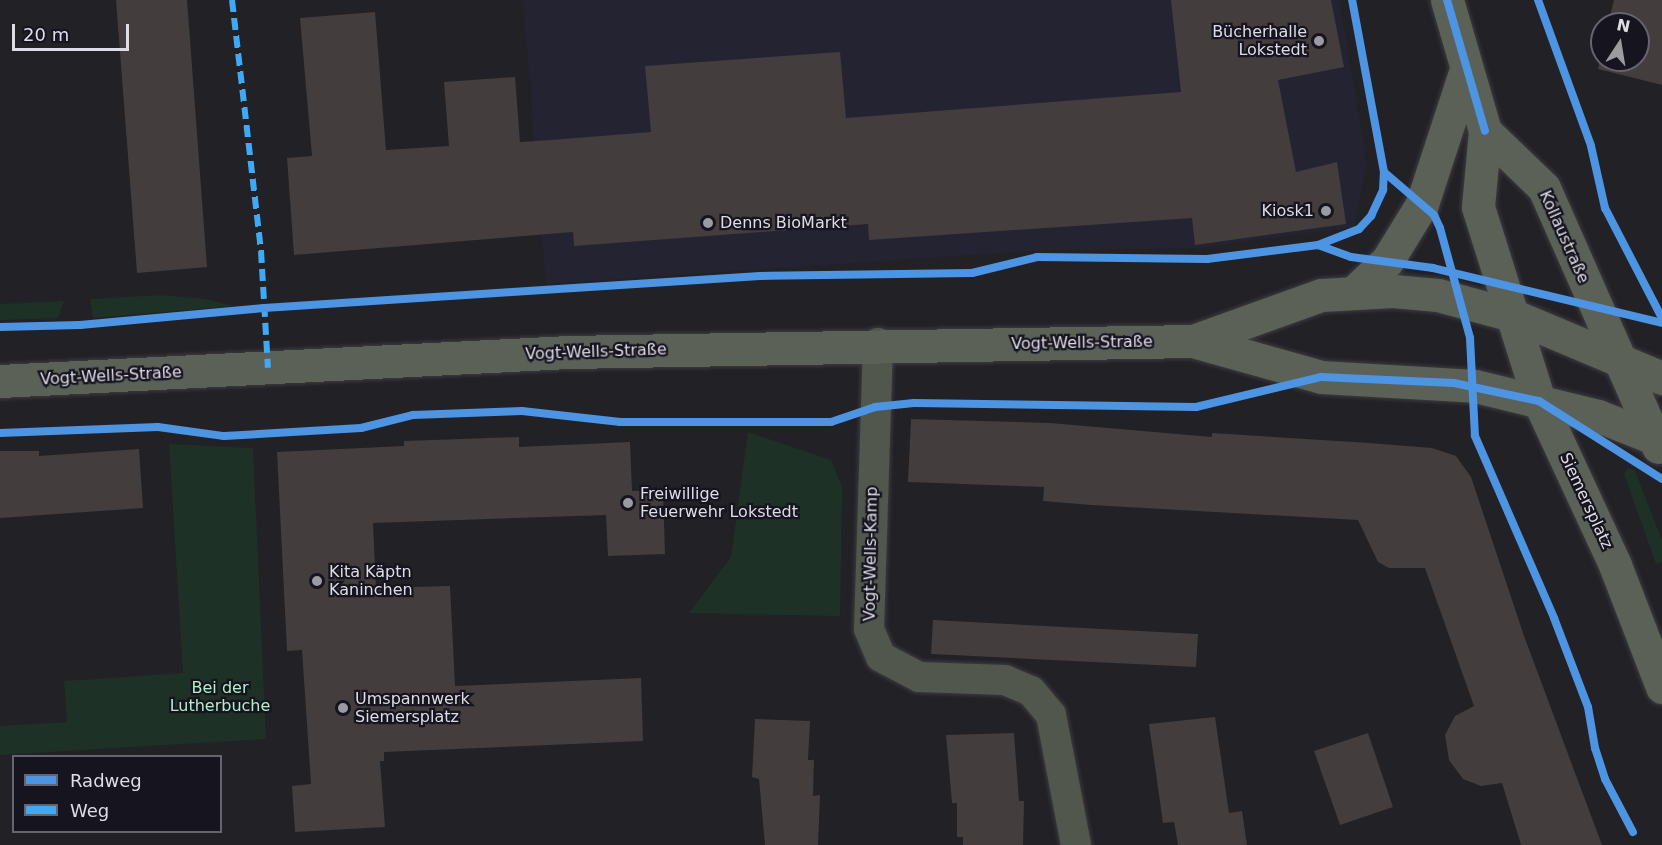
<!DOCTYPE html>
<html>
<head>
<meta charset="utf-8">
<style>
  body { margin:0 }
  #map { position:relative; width:1662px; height:845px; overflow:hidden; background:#212126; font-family:"DejaVu Sans",sans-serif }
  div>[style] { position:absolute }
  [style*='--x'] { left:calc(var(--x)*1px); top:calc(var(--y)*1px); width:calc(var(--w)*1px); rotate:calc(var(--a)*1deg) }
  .built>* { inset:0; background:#242332 }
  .green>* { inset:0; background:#1e3126 }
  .building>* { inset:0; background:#433d3d }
  .roads { filter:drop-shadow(0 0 2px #3c3c40) drop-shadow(0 0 2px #3c3c40) }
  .street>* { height:30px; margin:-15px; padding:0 15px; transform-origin:15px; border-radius:15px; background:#51574d }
  .primary>* { height:33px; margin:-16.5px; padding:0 16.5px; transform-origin:16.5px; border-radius:16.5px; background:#5b6156 }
  .quiet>* { height:6px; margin-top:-3px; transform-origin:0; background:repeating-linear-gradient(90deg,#3fa9f5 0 12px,transparent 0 18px) }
  .cycleway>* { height:8px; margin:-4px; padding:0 4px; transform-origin:4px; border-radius:4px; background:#4d94e3 }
  .dots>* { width:16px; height:16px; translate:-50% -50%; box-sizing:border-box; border:3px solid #16141f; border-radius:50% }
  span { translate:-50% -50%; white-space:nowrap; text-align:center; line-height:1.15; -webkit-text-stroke:4.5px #16141f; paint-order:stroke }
  .poi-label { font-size:16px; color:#dedde5 }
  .right { translate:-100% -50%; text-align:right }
  .left { translate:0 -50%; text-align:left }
  .street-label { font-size:16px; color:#dedde5 }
  .park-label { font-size:16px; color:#aff0c7 }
  .legend { position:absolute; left:12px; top:755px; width:210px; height:78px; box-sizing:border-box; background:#16141f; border:2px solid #66646e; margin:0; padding:8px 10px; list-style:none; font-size:18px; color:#dedde5 }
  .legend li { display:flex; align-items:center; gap:12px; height:30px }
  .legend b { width:30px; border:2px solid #66646e }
  .north { position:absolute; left:1590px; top:12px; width:60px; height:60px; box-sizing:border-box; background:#16141f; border:2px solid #66646e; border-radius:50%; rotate:12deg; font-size:16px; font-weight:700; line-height:24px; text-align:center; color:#dedde5 }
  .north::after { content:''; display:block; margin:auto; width:21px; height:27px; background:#9c9ba2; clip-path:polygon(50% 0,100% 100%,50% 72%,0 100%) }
  .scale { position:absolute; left:12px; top:24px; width:117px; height:27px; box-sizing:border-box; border:3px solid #dedde5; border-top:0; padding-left:8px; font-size:18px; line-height:21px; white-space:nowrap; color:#dedde5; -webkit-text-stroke:4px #16141f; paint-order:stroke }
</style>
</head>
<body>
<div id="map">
  <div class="built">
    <div style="clip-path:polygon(523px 0,1339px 0,1367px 161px,1354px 227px,1196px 248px,1030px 251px,546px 284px)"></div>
  </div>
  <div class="green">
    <div style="clip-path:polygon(161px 295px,205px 299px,235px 306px,93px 318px,90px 299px)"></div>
    <div style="clip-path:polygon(64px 301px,58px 318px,0 320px,0 304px)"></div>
    <div style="clip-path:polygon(748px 432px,831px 460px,842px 487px,840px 616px,689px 613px,731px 557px)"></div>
    <div style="clip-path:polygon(169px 444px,253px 448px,266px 739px,0 755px,0 726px,67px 722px,64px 681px,183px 673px)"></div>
    <div style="clip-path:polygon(1628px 468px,1635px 471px,1662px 540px,1662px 562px,1656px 564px,1624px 474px)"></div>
  </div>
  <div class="building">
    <div style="clip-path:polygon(116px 0,187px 0,207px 267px,137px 273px)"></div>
    <div style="clip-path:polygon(1171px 0,1331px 0,1344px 67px,1278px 80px,1296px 172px,1337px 162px,1346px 224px,1195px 245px,1192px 218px,869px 240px,868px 224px,574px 246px,573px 232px,294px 255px,287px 158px,312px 156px,300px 18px,375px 12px,386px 150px,449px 146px,444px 82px,515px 77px,520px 142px,551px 140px,651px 132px,645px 66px,840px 52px,846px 118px,1181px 92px)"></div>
    <div style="clip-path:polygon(1614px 0,1662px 0,1662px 85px,1598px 69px,1602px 50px,1602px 60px,1638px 60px,1638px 24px,1608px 24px)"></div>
    <div style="clip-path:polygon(911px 419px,1050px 423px,1212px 437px,1212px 433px,1369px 443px,1432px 448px,1456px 456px,1471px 477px,1524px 636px,1602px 845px,1521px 845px,1502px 783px,1481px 786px,1463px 779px,1449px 760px,1445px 735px,1455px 716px,1474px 706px,1425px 568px,1389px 568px,1378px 562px,1358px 520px,1091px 505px,1043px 501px,1044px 487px,908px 482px)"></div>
    <div style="clip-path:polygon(519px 437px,519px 447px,630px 442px,632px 491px,663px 490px,665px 554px,608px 556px,606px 515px,373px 523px,376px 588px,450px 586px,455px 686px,641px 678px,643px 741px,384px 752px,384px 761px,380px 761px,385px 827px,295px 832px,292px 786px,311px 784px,302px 650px,287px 651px,277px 452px,404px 446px,404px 441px)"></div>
    <div style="clip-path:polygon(139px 449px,143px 508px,0 518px,0 451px,39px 451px,39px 456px)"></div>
    <div style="clip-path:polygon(933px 620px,1198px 634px,1196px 667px,931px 654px)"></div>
    <div style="clip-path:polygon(1215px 717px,1229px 813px,1242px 811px,1247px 845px,1178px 845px,1174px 822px,1163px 823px,1149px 724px)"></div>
    <div style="clip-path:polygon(755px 719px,810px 721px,808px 760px,814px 760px,813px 796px,820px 795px,818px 845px,765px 845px,759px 779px,752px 777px)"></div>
    <div style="clip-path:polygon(1014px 733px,1019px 801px,1024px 801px,1023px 845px,963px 845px,963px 837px,957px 837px,957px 803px,952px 803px,946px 735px)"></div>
    <div style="clip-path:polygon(1368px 733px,1393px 807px,1340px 825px,1314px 751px)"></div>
  </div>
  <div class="roads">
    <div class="street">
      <div style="--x:878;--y:343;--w:286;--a:91.8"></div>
      <div style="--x:869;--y:629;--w:30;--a:67"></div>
      <div style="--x:881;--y:657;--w:43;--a:27.8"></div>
      <div style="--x:919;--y:677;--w:86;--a:2"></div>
      <div style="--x:1005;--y:680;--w:28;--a:23"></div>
      <div style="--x:1031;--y:691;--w:31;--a:50"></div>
      <div style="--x:1051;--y:715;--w:132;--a:79.1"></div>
    </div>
    <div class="primary">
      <div style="--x:1447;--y:0;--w:136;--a:73.8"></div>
      <div style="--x:1485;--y:131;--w:76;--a:95.3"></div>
      <div style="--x:1478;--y:207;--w:203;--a:72.5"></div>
      <div style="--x:1539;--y:401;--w:181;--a:65.1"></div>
      <div style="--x:1615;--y:565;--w:131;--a:68.9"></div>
      <div style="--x:1485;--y:131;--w:82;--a:44"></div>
      <div style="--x:1544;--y:188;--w:283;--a:66.2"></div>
      <div style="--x:1355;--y:291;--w:44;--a:-43.2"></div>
      <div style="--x:1387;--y:261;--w:67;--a:-58.4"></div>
      <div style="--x:1422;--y:204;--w:142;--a:-71.9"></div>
      <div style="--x:1193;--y:341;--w:136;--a:-19.8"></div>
      <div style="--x:1321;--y:295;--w:72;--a:-3.2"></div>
      <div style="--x:1393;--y:291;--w:45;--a:5.1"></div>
      <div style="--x:1438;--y:295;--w:77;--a:15.1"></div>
      <div style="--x:1512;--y:315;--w:163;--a:22.8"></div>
      <div style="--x:0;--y:381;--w:569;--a:-2.92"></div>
      <div style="--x:568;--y:352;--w:625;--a:-1.01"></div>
      <div style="--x:1193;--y:341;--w:133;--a:15.7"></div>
      <div style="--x:1321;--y:377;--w:154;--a:3.3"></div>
      <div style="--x:1475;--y:386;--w:127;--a:13.7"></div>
      <div style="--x:1598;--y:416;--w:69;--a:21.3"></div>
    </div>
  </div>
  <div class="quiet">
    <div style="--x:232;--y:0;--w:253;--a:83.4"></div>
    <div style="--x:261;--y:251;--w:117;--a:86.6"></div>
  </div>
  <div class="cycleway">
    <div style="--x:1447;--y:0;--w:136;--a:73.8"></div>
    <div style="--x:1538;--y:0;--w:155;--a:70"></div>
    <div style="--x:1591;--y:146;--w:64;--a:77.3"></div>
    <div style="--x:1605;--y:208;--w:124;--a:62.6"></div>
    <div style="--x:1384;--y:172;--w:66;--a:40.7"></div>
    <div style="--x:1434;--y:215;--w:14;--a:65"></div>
    <div style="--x:1440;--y:228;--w:114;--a:74.7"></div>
    <div style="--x:1470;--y:338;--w:98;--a:87.1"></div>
    <div style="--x:1475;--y:436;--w:198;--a:66.5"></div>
    <div style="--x:1554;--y:618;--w:95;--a:69.1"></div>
    <div style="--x:1588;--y:707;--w:42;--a:80.3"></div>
    <div style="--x:1595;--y:748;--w:33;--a:72"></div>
    <div style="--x:1605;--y:779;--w:60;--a:62.2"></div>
    <div style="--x:1318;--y:245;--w:35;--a:20"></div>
    <div style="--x:1351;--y:257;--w:83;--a:7.6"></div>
    <div style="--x:1433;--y:268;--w:236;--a:13.5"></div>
    <div style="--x:0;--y:327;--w:80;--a:-1.4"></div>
    <div style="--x:80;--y:325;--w:185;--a:-5.3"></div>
    <div style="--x:264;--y:308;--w:497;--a:-3.7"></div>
    <div style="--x:760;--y:276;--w:212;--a:-0.8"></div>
    <div style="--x:972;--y:273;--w:67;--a:-13.8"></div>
    <div style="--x:1037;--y:257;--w:170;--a:0.7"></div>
    <div style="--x:1207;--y:259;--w:112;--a:-7.2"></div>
    <div style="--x:1318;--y:245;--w:44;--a:-21.3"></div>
    <div style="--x:1359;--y:229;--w:18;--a:-47"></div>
    <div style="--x:1371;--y:216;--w:29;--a:-65"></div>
    <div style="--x:1383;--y:190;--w:18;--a:-87"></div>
    <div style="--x:1384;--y:172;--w:175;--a:-100.5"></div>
    <div style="--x:0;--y:433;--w:158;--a:-2.2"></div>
    <div style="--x:158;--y:427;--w:67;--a:7.8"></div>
    <div style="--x:224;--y:436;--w:137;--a:-3.3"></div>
    <div style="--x:361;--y:428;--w:54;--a:-14"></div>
    <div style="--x:413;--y:415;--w:109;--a:-2.1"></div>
    <div style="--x:522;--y:411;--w:99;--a:6.4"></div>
    <div style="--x:620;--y:422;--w:211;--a:0"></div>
    <div style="--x:831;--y:422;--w:46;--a:-18.8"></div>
    <div style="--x:875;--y:407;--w:39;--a:-6"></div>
    <div style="--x:914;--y:403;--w:282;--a:0.8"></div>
    <div style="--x:1196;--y:407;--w:129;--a:-13.5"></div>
    <div style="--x:1321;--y:377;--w:133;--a:2.6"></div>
    <div style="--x:1454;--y:383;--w:87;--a:12"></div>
    <div style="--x:1539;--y:401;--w:146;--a:32.4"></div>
  </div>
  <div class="dots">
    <div style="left:1319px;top:41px;background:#9c9ba2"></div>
    <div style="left:1326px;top:211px;background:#9c9ba2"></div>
    <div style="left:708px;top:223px;background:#9c9ba2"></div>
    <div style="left:628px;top:503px;background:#9c9ba2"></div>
    <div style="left:317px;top:581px;background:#9c9ba2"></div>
    <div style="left:343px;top:708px;background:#9c9ba2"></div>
  </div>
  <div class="poi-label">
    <span class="right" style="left:1307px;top:41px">Bücherhalle<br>Lokstedt</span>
    <span class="right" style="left:1314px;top:211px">Kiosk1</span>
    <span class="left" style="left:720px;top:223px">Denns BioMarkt</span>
    <span class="left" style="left:640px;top:503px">Freiwillige<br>Feuerwehr Lokstedt</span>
    <span class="left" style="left:329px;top:581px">Kita Käptn<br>Kaninchen</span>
    <span class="left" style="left:355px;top:708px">Umspannwerk<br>Siemersplatz</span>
  </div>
  <div class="street-label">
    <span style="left:1564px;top:237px;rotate:66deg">Kollaustraße</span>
    <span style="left:1082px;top:343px;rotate:-1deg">Vogt-Wells-Straße</span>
    <span style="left:596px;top:352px;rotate:-2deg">Vogt-Wells-Straße</span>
    <span style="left:111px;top:376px;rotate:-3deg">Vogt-Wells-Straße</span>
    <span style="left:1586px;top:501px;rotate:65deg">Siemersplatz</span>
    <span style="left:871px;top:554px;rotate:-89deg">Vogt-Wells-Kamp</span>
  </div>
  <div class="park-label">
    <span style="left:220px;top:697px">Bei der<br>Lutherbuche</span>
  </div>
  <ul class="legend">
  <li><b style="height:8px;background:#4d94e3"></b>Radweg</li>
  <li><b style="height:8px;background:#3fa9f5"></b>Weg</li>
  </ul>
  <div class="north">N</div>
  <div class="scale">20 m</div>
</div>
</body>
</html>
